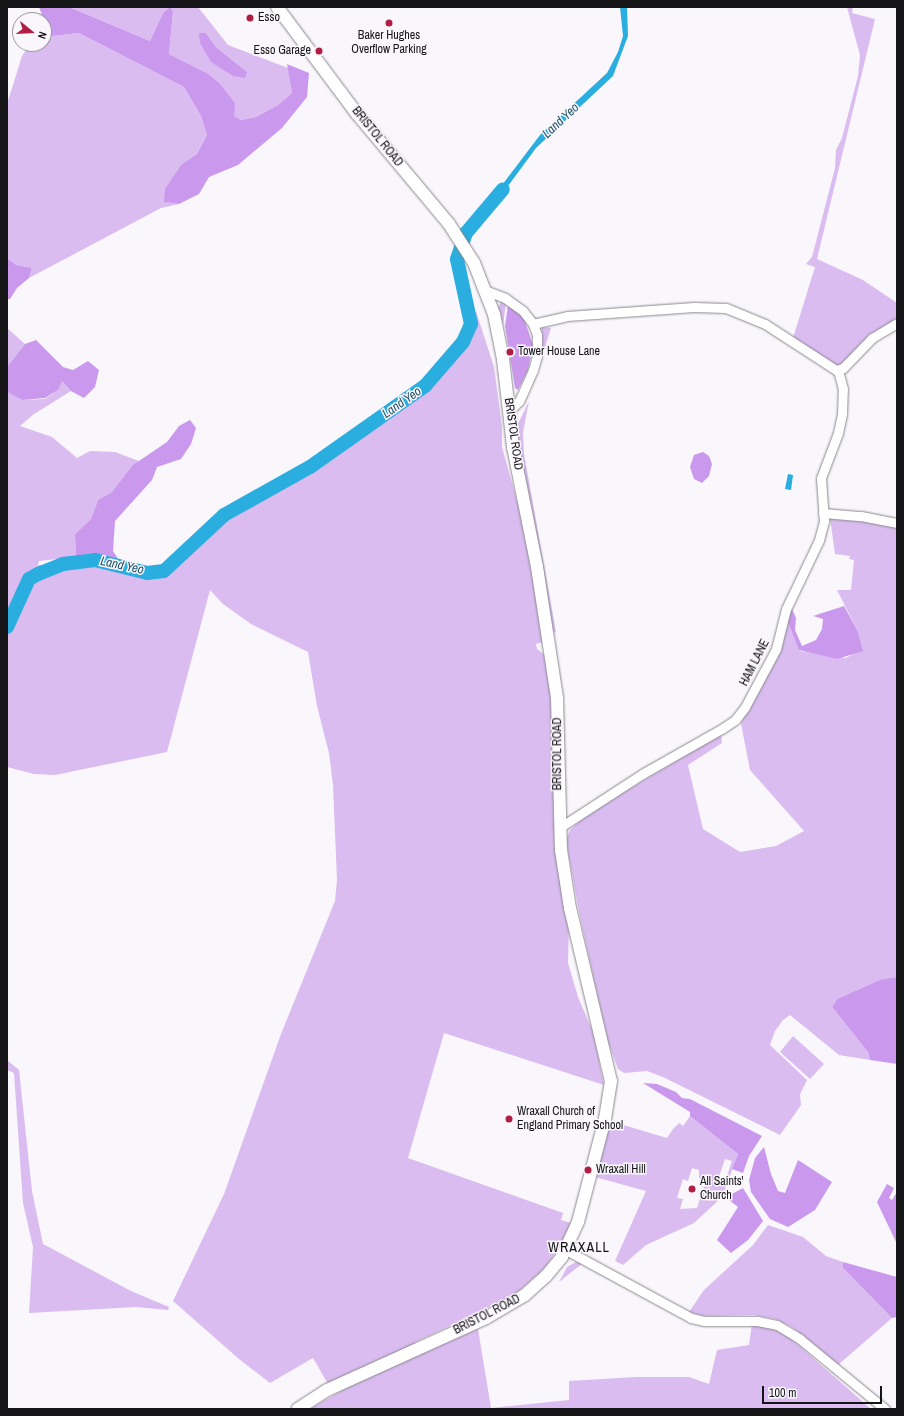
<!DOCTYPE html>
<html>
<head>
<meta charset="utf-8">
<style>
  body { margin:0 }
  #map { position:relative; width:904px; height:1416px; overflow:hidden; background:#f9f6fc; font-family:"Archivo Narrow",sans-serif }
  div>[style] { position:absolute }
  [style*='--x'] { left:calc(var(--x)*1px); top:calc(var(--y)*1px); width:calc(var(--w)*1px); rotate:calc(var(--a)*1deg) }
  .green>* { inset:0; background:#dabcf1 }
  .forest>* { inset:0; background:#ca99ee }
  .water>* { inset:0; background:#29aedf }
  .river>* { height:14px; margin:-7px; padding:0 7px; transform-origin:7px; border-radius:7px; background:#29aedf }
  .roads { filter:drop-shadow(0 0 1px #8b888d) drop-shadow(0 0 1px #8b888d) }
  .minor>* { height:9px; margin:-4.5px; padding:0 4.5px; transform-origin:4.5px; border-radius:4.5px; background:#fff }
  .secondary>* { height:12px; margin:-6px; padding:0 6px; transform-origin:6px; border-radius:6px; background:#fff }
  .dots>* { width:11px; height:11px; translate:-50% -50%; box-sizing:border-box; border:2px solid #f9f6fc; border-radius:50% }
  span { translate:-50% -50%; white-space:nowrap; text-align:center; line-height:1.15; -webkit-text-stroke:3px #f9f6fc; paint-order:stroke }
  .poi-label { font-size:12px; color:#151416 }
  .left { translate:0 -50%; text-align:left }
  .right { translate:-100% -50%; text-align:right }
  .street-label { font-size:12px; color:#151416 }
  .water-label { font-size:13px; color:#23556a; font-style:italic }
  .quarter-label { font-size:14px; color:#151416; letter-spacing:1px }
  .frame { position:absolute; inset:0; border:8px solid #151416; pointer-events:none }
  .north { position:absolute; left:12px; top:12px; width:40px; height:40px; box-sizing:border-box; background:#f9f6fc; border:1px solid #9e9ca0; border-radius:50%; rotate:108deg; font-size:11px; font-weight:700; line-height:16px; text-align:center; color:#151416 }
  .north::after { content:''; display:block; margin:auto; width:14px; height:18px; background:#b11e44; clip-path:polygon(50% 0,100% 100%,50% 72%,0 100%) }
  .scale { position:absolute; left:762px; top:1386px; width:120px; height:18px; box-sizing:border-box; border:2px solid #151416; border-top:0; padding-left:5px; font-size:12px; line-height:14px; white-space:nowrap; color:#151416; -webkit-text-stroke:3px #f9f6fc; paint-order:stroke }
</style>
</head>
<body>
<div id="map">
  <div class="green">
    <div style="clip-path:polygon(evenodd,69px 7px,198px 7px,228px 45px,288px 68px,292px 93px,278px 105px,256px 117px,241px 120px,234px 116px,207px 73px,169px 54px,173px 11px,170px 7px,163px 13px,150px 41px,69px 7px,206px 33px,216px 47px,247px 72px,200px 43px,206px 33px)"></div>
    <div style="clip-path:polygon(847px 7px,853px 7px,852px 13px,875px 19px,817px 259px,863px 280px,897px 303px,897px 319px,867px 338px,838px 367px,793px 338px,815px 267px,806px 264px,812px 257px,835px 168px,836px 150px,842px 138px,858px 76px,860px 55px)"></div>
    <div style="clip-path:polygon(79px 33px,184px 87px,201px 116px,207px 135px,197px 154px,182px 164px,165px 202px,179px 204px,161px 208px,29px 278px,32px 268px,16px 265px,7px 258px,7px 104px,22px 56px,30px 44px,44px 44px,44px 37px)"></div>
    <div style="clip-path:polygon(501px 302px,506px 304px,503px 325px,498px 307px)"></div>
    <div style="clip-path:polygon(476px 311px,494px 367px,502px 426px,502px 447px,522px 519px,537px 592px,543px 642px,536px 644px,537px 649px,546px 656px,555px 735px,554px 843px,569px 923px,568px 963px,578px 997px,593px 1032px,604px 1085px,444px 1033px,408px 1158px,563px 1213px,561px 1220px,571px 1223px,562px 1243px,544px 1269px,520px 1290px,484px 1310px,415px 1342px,416px 1345px,328px 1384px,313px 1358px,270px 1383px,239px 1359px,173px 1301px,224px 1194px,281px 1034px,335px 901px,337px 880px,333px 785px,329px 753px,317px 706px,308px 652px,251px 624px,223px 604px,210px 590px,167px 752px,55px 775px,34px 774px,7px 767px,7px 390px,22px 400px,45px 399px,58px 390px,61px 380px,71px 391px,34px 414px,20px 426px,52px 437px,77px 458px,90px 451px,115px 452px,139px 461px,112px 492px,98px 500px,91px 519px,75px 534px,76px 557px,39px 561px,38px 565px,117px 564px,144px 574px,160px 574px,188px 553px,215px 524px,231px 513px,308px 472px,352px 442px,370px 423px,418px 393px,461px 342px)"></div>
    <div style="clip-path:polygon(542px 327px,551px 328px,538px 370px,541px 356px)"></div>
    <div style="clip-path:polygon(7px 328px,25px 344px,7px 367px)"></div>
    <div style="clip-path:polygon(529px 401px,523px 432px,524px 454px,556px 632px,553px 633px,517px 437px,517px 426px)"></div>
    <div style="clip-path:polygon(830px 518px,859px 519px,897px 526px,897px 977px,882px 979px,837px 999px,832px 1007px,868px 1052px,870px 1060px,839px 1055px,790px 1015px,783px 1020px,775px 1031px,770px 1045px,807px 1080px,800px 1094px,801px 1105px,780px 1135px,663px 1077px,647px 1071px,624px 1073px,618px 1069px,607px 1039px,579px 912px,566px 840px,570px 830px,586px 815px,721px 734px,722px 743px,688px 765px,703px 829px,740px 852px,776px 846px,804px 831px,750px 770px,741px 723px,777px 657px,788px 622px,800px 651px,846px 658px,853px 654px,857px 630px,837px 590px,851px 590px,854px 560px,849px 559px,850px 556px,835px 554px)"></div>
    <div style="clip-path:polygon(793px 1036px,824px 1064px,810px 1079px,780px 1052px)"></div>
    <div style="clip-path:polygon(7px 1060px,19px 1070px,32px 1191px,43px 1244px,131px 1291px,169px 1307px,168px 1310px,136px 1307px,29px 1313px,33px 1247px,23px 1203px,14px 1073px,7px 1070px)"></div>
    <div style="clip-path:polygon(evenodd,690px 1116px,738px 1154px,722px 1197px,694px 1223px,646px 1245px,623px 1265px,615px 1261px,646px 1191px,595px 1177px,610px 1121px,667px 1138px,673px 1129px,679px 1123px,683px 1126px,690px 1116px,725px 1159px,732px 1161px,724px 1185px,717px 1182px,725px 1159px,690px 1116px,692px 1168px,699px 1170px,699px 1178px,706px 1180px,697px 1208px,680px 1209px,683px 1199px,677px 1198px,681px 1185px,683px 1179px,688px 1181px,692px 1168px)"></div>
    <div style="clip-path:polygon(768px 1225px,803px 1237px,826px 1256px,843px 1262px,843px 1268px,892px 1318px,838px 1365px,792px 1327px,775px 1319px,754px 1315px,704px 1316px,689px 1312px,704px 1290px,753px 1245px)"></div>
    <div style="clip-path:polygon(576px 1262px,583px 1263px,559px 1282px,567px 1267px)"></div>
    <div style="clip-path:polygon(752px 1324px,770px 1326px,787px 1335px,871px 1409px,310px 1409px,360px 1380px,478px 1329px,491px 1408px,569px 1400px,569px 1381px,636px 1377px,689px 1377px,709px 1384px,717px 1350px,749px 1345px)"></div>
  </div>
  <div class="forest">
    <div style="clip-path:polygon(39px 7px,69px 7px,150px 41px,163px 13px,170px 7px,173px 11px,169px 54px,207px 73px,220px 84px,235px 103px,234px 116px,241px 120px,256px 117px,278px 105px,292px 93px,287px 64px,309px 73px,307px 97px,282px 128px,238px 165px,209px 177px,199px 194px,179px 204px,164px 202px,165px 189px,182px 164px,197px 154px,207px 135px,201px 116px,184px 87px,79px 33px,44px 37px,45px 23px)"></div>
    <div style="clip-path:polygon(199px 33px,206px 33px,216px 47px,247px 72px,245px 78px,233px 76px,211px 62px,200px 43px)"></div>
    <div style="clip-path:polygon(7px 258px,16px 265px,32px 268px,29px 278px,17px 288px,10px 299px,7px 299px)"></div>
    <div style="clip-path:polygon(508px 305px,524px 318px,533px 345px,528px 370px,518px 390px,515px 388px,505px 326px)"></div>
    <div style="clip-path:polygon(36px 340px,63px 367px,73px 370px,88px 361px,99px 370px,95px 387px,84px 398px,71px 391px,62px 381px,58px 390px,45px 398px,22px 400px,8px 392px,7px 367px,25px 344px)"></div>
    <div style="clip-path:polygon(190px 420px,196px 428px,191px 444px,181px 459px,157px 467px,152px 480px,115px 521px,113px 551px,120px 562px,96px 557px,76px 557px,75px 534px,91px 519px,98px 500px,112px 492px,133px 465px,167px 442px,179px 426px)"></div>
    <div style="clip-path:polygon(703px 452px,709px 456px,712px 464px,709px 476px,702px 483px,694px 479px,690px 467px,694px 455px)"></div>
    <div style="clip-path:polygon(844px 606px,857px 630px,863px 651px,837px 659px,799px 650px,788px 622px,792px 609px,796px 618px,795px 630px,802px 646px,816px 640px,822px 629px,823px 619px,813px 616px)"></div>
    <div style="clip-path:polygon(897px 977px,897px 1064px,870px 1060px,868px 1052px,832px 1007px,837px 999px,882px 979px)"></div>
    <div style="clip-path:polygon(643px 1083px,657px 1084px,676px 1092px,682px 1098px,690px 1099px,762px 1136px,749px 1156px,743px 1173px,732px 1169px,738px 1154px,690px 1116px,690px 1112px)"></div>
    <div style="clip-path:polygon(764px 1147px,771px 1174px,778px 1191px,785px 1193px,798px 1160px,832px 1182px,815px 1210px,788px 1227px,770px 1219px,751px 1192px,749px 1180px,755px 1158px)"></div>
    <div style="clip-path:polygon(887px 1184px,894px 1188px,889px 1198px,892px 1200px,897px 1192px,897px 1244px,877px 1202px)"></div>
    <div style="clip-path:polygon(743px 1188px,763px 1221px,748px 1240px,731px 1253px,717px 1240px,738px 1207px,729px 1200px,730px 1195px)"></div>
    <div style="clip-path:polygon(843px 1262px,897px 1277px,897px 1317px,892px 1318px,843px 1268px)"></div>
  </div>
  <div class="water">
    <div style="clip-path:polygon(620px 7px,627px 7px,628px 36px,613px 76px,536px 148px,494px 205px,490px 201px,540px 135px,607px 73px,618px 52px,623px 36px)"></div>
    <div style="clip-path:polygon(788px 474px,793px 475px,791px 490px,785px 489px)"></div>
  </div>
  <div class="river">
    <div style="--x:7;--y:627;--w:53;--a:-65.4"></div>
    <div style="--x:29;--y:579;--w:10;--a:-29"></div>
    <div style="--x:38;--y:574;--w:27;--a:-22"></div>
    <div style="--x:63;--y:564;--w:32;--a:-7"></div>
    <div style="--x:95;--y:560;--w:54;--a:14"></div>
    <div style="--x:147;--y:573;--w:17;--a:-7"></div>
    <div style="--x:164;--y:571;--w:82;--a:-43"></div>
    <div style="--x:224;--y:515;--w:98;--a:-29.2"></div>
    <div style="--x:310;--y:467;--w:141;--a:-35.2"></div>
    <div style="--x:425;--y:386;--w:58;--a:-49.2"></div>
    <div style="--x:463;--y:342;--w:20;--a:-66"></div>
    <div style="--x:471;--y:324;--w:66;--a:-102.2"></div>
    <div style="--x:457;--y:259;--w:28;--a:-71"></div>
    <div style="--x:466;--y:233;--w:57;--a:-49.9"></div>
  </div>
  <div class="roads">
    <div class="minor">
      <div style="--x:487;--y:291;--w:19;--a:21"></div>
      <div style="--x:505;--y:298;--w:22;--a:36"></div>
      <div style="--x:523;--y:311;--w:16;--a:52"></div>
      <div style="--x:533;--y:324;--w:12;--a:70"></div>
      <div style="--x:537;--y:335;--w:21;--a:90"></div>
      <div style="--x:537;--y:356;--w:15;--a:106"></div>
      <div style="--x:533;--y:370;--w:34;--a:114"></div>
      <div style="--x:519;--y:401;--w:14;--a:135"></div>
      <div style="--x:533;--y:324;--w:35;--a:-13"></div>
      <div style="--x:567;--y:316;--w:127;--a:-4.1"></div>
      <div style="--x:694;--y:307;--w:32;--a:2"></div>
      <div style="--x:726;--y:308;--w:42;--a:22.3"></div>
      <div style="--x:765;--y:324;--w:85;--a:32.9"></div>
      <div style="--x:836;--y:370;--w:7;--a:-16"></div>
      <div style="--x:843;--y:368;--w:42;--a:-46"></div>
      <div style="--x:872;--y:338;--w:29;--a:-31"></div>
      <div style="--x:823;--y:513;--w:38;--a:5"></div>
      <div style="--x:861;--y:516;--w:37;--a:11"></div>
      <div style="--x:559;--y:828;--w:99;--a:-33"></div>
      <div style="--x:642;--y:774;--w:93;--a:-29.6"></div>
      <div style="--x:723;--y:728;--w:14;--a:-34"></div>
      <div style="--x:735;--y:720;--w:16;--a:-52"></div>
      <div style="--x:745;--y:707;--w:66;--a:-61.9"></div>
      <div style="--x:776;--y:649;--w:41;--a:-76"></div>
      <div style="--x:786;--y:609;--w:76;--a:-64.4"></div>
      <div style="--x:819;--y:540;--w:20;--a:-75"></div>
      <div style="--x:824;--y:521;--w:43;--a:-94"></div>
      <div style="--x:821;--y:478;--w:48;--a:-69.3"></div>
      <div style="--x:838;--y:433;--w:19;--a:-78"></div>
      <div style="--x:842;--y:414;--w:25;--a:-88"></div>
      <div style="--x:843;--y:389;--w:20;--a:-105"></div>
      <div style="--x:566;--y:1250;--w:142;--a:28.5"></div>
      <div style="--x:691;--y:1318;--w:13;--a:13"></div>
      <div style="--x:704;--y:1321;--w:53;--a:0"></div>
      <div style="--x:757;--y:1321;--w:20;--a:11"></div>
      <div style="--x:777;--y:1325;--w:27;--a:31"></div>
      <div style="--x:800;--y:1339;--w:110;--a:39.5"></div>
    </div>
    <div class="secondary">
      <div style="--x:277;--y:7;--w:134;--a:53.2"></div>
      <div style="--x:357;--y:114;--w:143;--a:50.1"></div>
      <div style="--x:449;--y:224;--w:46;--a:57.3"></div>
      <div style="--x:474;--y:263;--w:55;--a:68.6"></div>
      <div style="--x:494;--y:314;--w:46;--a:78.7"></div>
      <div style="--x:503;--y:359;--w:89;--a:83.5"></div>
      <div style="--x:513;--y:447;--w:122;--a:78.7"></div>
      <div style="--x:537;--y:567;--w:133;--a:81.3"></div>
      <div style="--x:557;--y:698;--w:152;--a:88.5"></div>
      <div style="--x:561;--y:850;--w:59;--a:81.2"></div>
      <div style="--x:570;--y:908;--w:178;--a:76.7"></div>
      <div style="--x:611;--y:1081;--w:38;--a:99"></div>
      <div style="--x:605;--y:1119;--w:106;--a:104.7"></div>
      <div style="--x:578;--y:1222;--w:38;--a:115"></div>
      <div style="--x:562;--y:1257;--w:25;--a:130"></div>
      <div style="--x:546;--y:1276;--w:28;--a:138"></div>
      <div style="--x:525;--y:1295;--w:45;--a:149.5"></div>
      <div style="--x:486;--y:1318;--w:175;--a:155.6"></div>
      <div style="--x:327;--y:1390;--w:35;--a:147"></div>
    </div>
  </div>
  <div class="dots">
    <div style="left:250px;top:18px;background:#b11e44"></div>
    <div style="left:389px;top:23px;background:#b11e44"></div>
    <div style="left:319px;top:51px;background:#b11e44"></div>
    <div style="left:510px;top:352px;background:#b11e44"></div>
    <div style="left:509px;top:1119px;background:#b11e44"></div>
    <div style="left:588px;top:1170px;background:#b11e44"></div>
    <div style="left:692px;top:1189px;background:#b11e44"></div>
  </div>
  <div class="poi-label">
    <span class="left" style="left:258px;top:18px">Esso</span>
    <span style="left:389px;top:43px">Baker Hughes<br>Overflow Parking</span>
    <span class="right" style="left:311px;top:51px">Esso Garage</span>
    <span class="left" style="left:518px;top:352px">Tower House Lane</span>
    <span class="left" style="left:517px;top:1119px">Wraxall Church of<br>England Primary School</span>
    <span class="left" style="left:596px;top:1170px">Wraxall Hill</span>
    <span class="left" style="left:700px;top:1189px">All Saints'<br>Church</span>
  </div>
  <div class="street-label">
    <span style="left:377px;top:137px;rotate:51deg">BRISTOL ROAD</span>
    <span style="left:513px;top:434px;rotate:82deg">BRISTOL ROAD</span>
    <span style="left:755px;top:663px;rotate:-63deg">HAM LANE</span>
    <span style="left:558px;top:754px;rotate:-90deg">BRISTOL ROAD</span>
    <span style="left:487px;top:1315px;rotate:-27deg">BRISTOL ROAD</span>
  </div>
  <div class="water-label">
    <span style="left:561px;top:121px;rotate:-43deg">Land Yeo</span>
    <span style="left:402px;top:403px;rotate:-35deg">Land Yeo</span>
    <span style="left:122px;top:566px;rotate:12deg">Land Yeo</span>
  </div>
  <div class="quarter-label">
    <span style="left:579px;top:1247px">WRAXALL</span>
  </div>
  <div class="frame"></div>
  <div class="north">N</div>
  <div class="scale">100 m</div>
</div>
</body>
</html>
